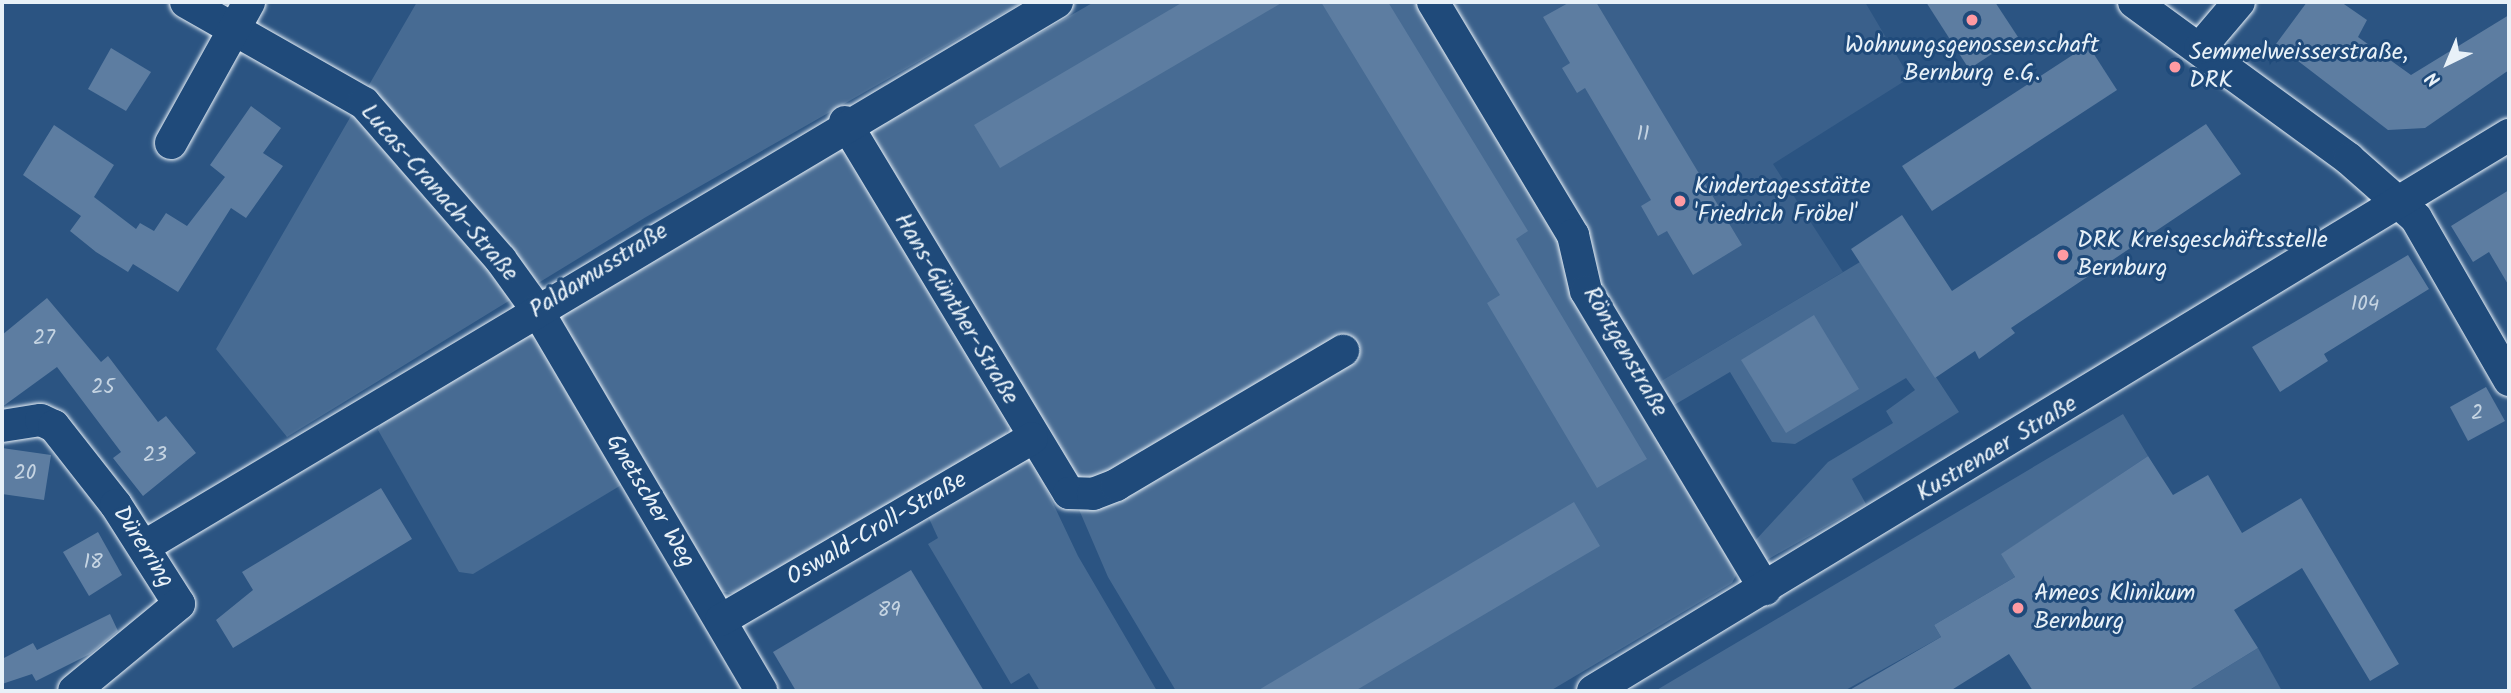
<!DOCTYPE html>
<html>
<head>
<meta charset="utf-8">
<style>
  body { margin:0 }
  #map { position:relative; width:2511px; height:693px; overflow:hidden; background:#2b5482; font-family:Kalam,sans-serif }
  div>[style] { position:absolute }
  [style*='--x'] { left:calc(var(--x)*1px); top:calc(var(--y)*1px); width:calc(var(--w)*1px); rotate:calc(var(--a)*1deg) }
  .built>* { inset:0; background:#3a608b }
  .green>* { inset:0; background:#476b93 }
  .building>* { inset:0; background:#5d7da1 }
  .roads { filter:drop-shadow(0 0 2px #e8f1f8) drop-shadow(0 0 2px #e8f1f8) }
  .minor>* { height:32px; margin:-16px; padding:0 16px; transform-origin:16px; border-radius:16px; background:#1f4a7a }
  .dots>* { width:19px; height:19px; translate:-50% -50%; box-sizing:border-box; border:4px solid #1f4a7a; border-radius:50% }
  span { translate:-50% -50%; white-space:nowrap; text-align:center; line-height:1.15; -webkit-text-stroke:6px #1f4a7a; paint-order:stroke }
  .number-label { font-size:21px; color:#c5d4e2 }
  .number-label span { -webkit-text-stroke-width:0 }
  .poi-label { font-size:24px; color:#e8f1f8 }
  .left { translate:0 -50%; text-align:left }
  .street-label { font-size:24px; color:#e8f1f8 }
  .frame { position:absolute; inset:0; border:4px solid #e8f1f8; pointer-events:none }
  .north { position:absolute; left:2413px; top:28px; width:70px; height:70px; -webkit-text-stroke:5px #1f4a7a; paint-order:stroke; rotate:223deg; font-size:19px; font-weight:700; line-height:28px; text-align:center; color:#e8f1f8 }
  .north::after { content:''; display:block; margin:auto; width:24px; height:32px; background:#e8f1f8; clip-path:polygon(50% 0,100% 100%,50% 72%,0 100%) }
</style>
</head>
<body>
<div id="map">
  <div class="built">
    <div style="clip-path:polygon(1447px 2px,1865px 2px,1904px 68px,1903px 82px,1773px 164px,1843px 272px,1651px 387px)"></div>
  </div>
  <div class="green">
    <div style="clip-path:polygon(417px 2px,1023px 2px,646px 217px,287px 437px,216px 349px)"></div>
    <div style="clip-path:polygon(1094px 2px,1422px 2px,1557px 221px,1740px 568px,1732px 583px,1550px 691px,1176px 691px,1108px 577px,1062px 470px,867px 133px)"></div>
    <div style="clip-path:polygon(841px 138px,1008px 413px,1009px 426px,1005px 437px,736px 594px,718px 591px,555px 321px,560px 308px)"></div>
    <div style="clip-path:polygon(1860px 262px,1959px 412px,1852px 479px,1866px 504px,1765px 561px,1752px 544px,1828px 462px,1893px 423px,1886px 411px,1915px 390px,1906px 378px,1795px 444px,1772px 442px,1730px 372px,1664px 411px,1651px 387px)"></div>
    <div style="clip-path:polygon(529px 331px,540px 335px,628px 481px,473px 574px,459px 572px,378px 430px,384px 418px)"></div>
    <div style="clip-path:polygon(2123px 414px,2148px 456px,2002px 554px,2015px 577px,1934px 625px,1941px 637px,1844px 691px,1655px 691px)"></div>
    <div style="clip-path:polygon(1024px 457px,1033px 461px,1078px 556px,1157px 691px,1040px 691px,1029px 673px,1011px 684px,928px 544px,938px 538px,927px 514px)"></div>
    <div style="clip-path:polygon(2258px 648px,2282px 691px,2188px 691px)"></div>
  </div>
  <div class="building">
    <div style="clip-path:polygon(1183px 2px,1283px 2px,1000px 168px,974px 125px)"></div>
    <div style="clip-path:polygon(1321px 2px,1388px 2px,1528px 231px,1516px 239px,1647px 459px,1597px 488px,1487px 303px,1500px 295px)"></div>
    <div style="clip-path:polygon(1570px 2px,1596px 2px,1742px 245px,1693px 275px,1667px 231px,1658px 236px,1641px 206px,1651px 200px,1585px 88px,1577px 93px,1562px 68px,1570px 63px,1543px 17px)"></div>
    <div style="clip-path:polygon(1926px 2px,1995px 2px,2018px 37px,1969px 69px)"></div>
    <div style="clip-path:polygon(2307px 2px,2341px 2px,2367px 20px,2358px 37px,2411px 75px,2509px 15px,2509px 70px,2425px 128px,2388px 130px,2276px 44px)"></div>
    <div style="clip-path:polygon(2088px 45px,2117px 90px,1932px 211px,1902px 166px)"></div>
    <div style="clip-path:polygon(111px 48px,151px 72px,126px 111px,88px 89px)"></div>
    <div style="clip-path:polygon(251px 106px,281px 128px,263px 153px,283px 166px,246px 218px,231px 208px,178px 292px,133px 264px,128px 272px,96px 252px,70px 231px,81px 216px,23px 175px,54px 125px,114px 165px,94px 197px,136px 229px,140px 223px,154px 231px,166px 213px,187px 226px,225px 177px,210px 165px)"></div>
    <div style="clip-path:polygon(2206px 124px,2241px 174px,2011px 328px,2015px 333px,1979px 359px,1975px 351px,1935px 378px,1851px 249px,1902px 215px,1952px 291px)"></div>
    <div style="clip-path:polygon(2509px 190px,2509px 286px,2489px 252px,2473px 262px,2451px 226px)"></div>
    <div style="clip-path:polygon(2408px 255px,2429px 289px,2324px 354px,2328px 361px,2280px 392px,2252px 347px)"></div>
    <div style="clip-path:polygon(47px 298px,101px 362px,108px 356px,158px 422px,166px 416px,196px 453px,143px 496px,113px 458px,121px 452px,57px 367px,2px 407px,2px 335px)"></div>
    <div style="clip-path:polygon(1814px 315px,1859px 389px,1786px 433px,1741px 360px)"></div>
    <div style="clip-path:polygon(2486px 387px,2505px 421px,2468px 441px,2450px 407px)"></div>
    <div style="clip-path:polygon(2px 448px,51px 455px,44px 500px,2px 494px)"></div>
    <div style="clip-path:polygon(2148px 456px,2173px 495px,2208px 475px,2242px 533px,2301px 498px,2399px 664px,2370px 681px,2302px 568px,2234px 610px,2258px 648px,2188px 691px,2033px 691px,2009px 654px,1950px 691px,1848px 691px,1941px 637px,1934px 625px,2015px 577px,2001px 554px)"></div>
    <div style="clip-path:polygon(381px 488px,412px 539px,233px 648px,216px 620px,253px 590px,242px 572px)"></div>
    <div style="clip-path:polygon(1574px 502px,1600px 546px,1571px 563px,1355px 691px,1257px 691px)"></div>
    <div style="clip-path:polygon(98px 532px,122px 575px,89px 596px,63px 552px)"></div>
    <div style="clip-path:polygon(911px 570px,984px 691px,796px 691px,773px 652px)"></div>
    <div style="clip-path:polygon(110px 614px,118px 631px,90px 654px,36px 681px,32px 674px,2px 684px,2px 659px,33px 643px,37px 650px)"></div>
  </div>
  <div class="roads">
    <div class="minor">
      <div style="--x:186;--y:2;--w:205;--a:29.6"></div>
      <div style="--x:364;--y:103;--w:208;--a:48.9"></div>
      <div style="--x:501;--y:260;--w:62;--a:54.2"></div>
      <div style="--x:537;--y:310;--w:442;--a:59.5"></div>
      <div style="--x:1433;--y:2;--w:272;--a:59"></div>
      <div style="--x:1573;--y:235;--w:57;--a:76.9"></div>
      <div style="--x:1586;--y:291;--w:348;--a:59"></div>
      <div style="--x:2134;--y:2;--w:266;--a:36.1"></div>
      <div style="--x:2349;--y:159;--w:89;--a:41.4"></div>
      <div style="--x:2416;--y:218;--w:187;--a:60.1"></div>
      <div style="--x:2200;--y:48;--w:60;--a:-49.7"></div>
      <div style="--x:845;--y:122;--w:433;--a:58.9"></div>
      <div style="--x:1069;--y:493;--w:24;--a:2"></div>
      <div style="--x:1093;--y:494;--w:25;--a:-21"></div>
      <div style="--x:1116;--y:485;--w:264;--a:-30.6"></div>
      <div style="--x:171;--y:143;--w:161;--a:-61"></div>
      <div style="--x:2;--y:426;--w:39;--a:-9"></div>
      <div style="--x:41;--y:420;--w:14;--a:25"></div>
      <div style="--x:54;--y:426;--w:100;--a:51.9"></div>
      <div style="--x:116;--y:505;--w:117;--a:57.5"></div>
      <div style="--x:179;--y:604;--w:136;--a:140.4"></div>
      <div style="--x:145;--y:546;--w:1062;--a:-30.82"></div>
      <div style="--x:721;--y:620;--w:360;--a:-30.3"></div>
      <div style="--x:1593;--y:691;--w:1072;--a:-31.26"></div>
    </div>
  </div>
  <div class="dots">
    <div style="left:1972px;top:20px;background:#ff9aa2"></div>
    <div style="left:2175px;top:67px;background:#ff9aa2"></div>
    <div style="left:1680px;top:201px;background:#ff9aa2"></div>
    <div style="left:2063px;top:255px;background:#ff9aa2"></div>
    <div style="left:2018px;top:608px;background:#ff9aa2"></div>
  </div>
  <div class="number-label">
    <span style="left:1643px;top:135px">11</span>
    <span style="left:2365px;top:305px">104</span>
    <span style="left:44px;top:339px">27</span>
    <span style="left:103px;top:388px">25</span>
    <span style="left:2477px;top:414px">2</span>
    <span style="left:155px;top:456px">23</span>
    <span style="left:25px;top:474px">20</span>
    <span style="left:93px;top:563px">18</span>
    <span style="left:889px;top:611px">89</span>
  </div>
  <div class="poi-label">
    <span style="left:1972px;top:60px">Wohnungsgenossenschaft<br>Bernburg e.G.</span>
    <span class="left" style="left:2189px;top:67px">Semmelweisserstraße,<br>DRK</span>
    <span class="left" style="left:1694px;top:201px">Kindertagesstätte<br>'Friedrich Fröbel'</span>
    <span class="left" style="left:2077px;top:255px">DRK Kreisgeschäftsstelle<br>Bernburg</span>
    <span class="left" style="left:2034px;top:608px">Ameos Klinikum<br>Bernburg</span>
  </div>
  <div class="street-label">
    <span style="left:439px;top:193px;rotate:49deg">Lucas-Cranach-Straße</span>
    <span style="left:599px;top:271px;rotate:-32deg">Paldamusstraße</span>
    <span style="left:956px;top:309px;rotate:59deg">Hans-Günther-Straße</span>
    <span style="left:1625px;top:352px;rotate:60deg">Röntgenstraße</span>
    <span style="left:1997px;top:449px;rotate:-31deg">Kustrenaer Straße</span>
    <span style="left:650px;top:501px;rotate:59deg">Gnetscher Weg</span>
    <span style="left:877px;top:529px;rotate:-30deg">Oswald-Croll-Straße</span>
    <span style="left:143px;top:547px;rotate:57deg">Dürerring</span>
  </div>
  <div class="frame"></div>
  <div class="north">N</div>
</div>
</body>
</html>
